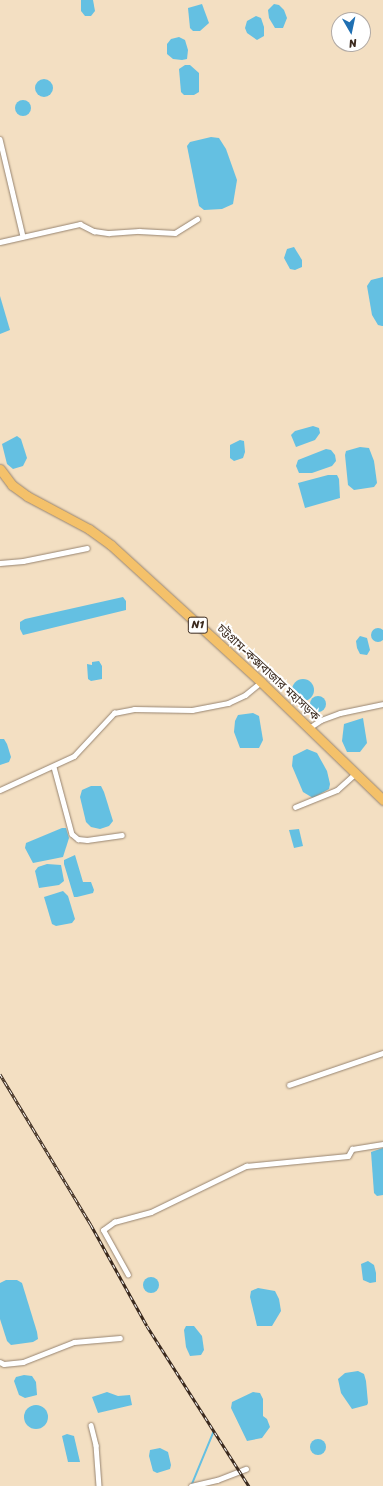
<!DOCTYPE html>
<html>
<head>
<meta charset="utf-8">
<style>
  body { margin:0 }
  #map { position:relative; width:383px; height:1486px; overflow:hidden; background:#f3dfc2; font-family:Sriracha,"Noto Sans Bengali",sans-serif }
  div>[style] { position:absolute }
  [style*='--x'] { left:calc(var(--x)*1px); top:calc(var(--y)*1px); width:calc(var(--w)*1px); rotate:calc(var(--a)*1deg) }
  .water>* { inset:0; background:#64c0e2 }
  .round { border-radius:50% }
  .stream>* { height:1.5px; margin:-0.75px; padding:0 0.75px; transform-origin:0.75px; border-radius:0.75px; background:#64c0e2 }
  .roads { filter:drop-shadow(0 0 1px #978470) drop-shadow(0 0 1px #978470) }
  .street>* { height:4.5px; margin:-2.25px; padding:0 2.25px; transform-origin:2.25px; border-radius:2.25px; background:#fff }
  .highway>* { height:9px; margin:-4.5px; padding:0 4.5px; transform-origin:4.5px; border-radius:4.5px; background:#f4c16a }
  .rail>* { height:3px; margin-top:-1.5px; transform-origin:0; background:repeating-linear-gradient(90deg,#fff 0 4.5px,#3b2a1e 0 9px); box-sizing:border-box; border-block:1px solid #3b2a1e }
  span { translate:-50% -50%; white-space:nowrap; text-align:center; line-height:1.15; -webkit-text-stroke:4px #fff; paint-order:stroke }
  .shield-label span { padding:1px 3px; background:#fff; border:1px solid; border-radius:3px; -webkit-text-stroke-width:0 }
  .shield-label { font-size:11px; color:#3b2a1e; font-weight:700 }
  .street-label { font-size:12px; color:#3b2a1e }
  .north { position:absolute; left:331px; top:12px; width:40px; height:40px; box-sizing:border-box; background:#fff; border:1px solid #b1aaa5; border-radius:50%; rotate:171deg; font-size:11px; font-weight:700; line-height:16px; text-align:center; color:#3b2a1e }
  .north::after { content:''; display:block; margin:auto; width:14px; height:18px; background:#1f6fb2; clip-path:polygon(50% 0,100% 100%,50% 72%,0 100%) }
</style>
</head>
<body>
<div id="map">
  <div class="water">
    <div style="clip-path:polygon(81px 0,93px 0,95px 11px,91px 16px,85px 16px,81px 11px)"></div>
    <div style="clip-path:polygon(202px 4px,209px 23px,200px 31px,193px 31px,190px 28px,188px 8px)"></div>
    <div style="clip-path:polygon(274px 4px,279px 5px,284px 10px,287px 18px,283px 28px,275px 28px,269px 18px,268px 10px)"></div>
    <div style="clip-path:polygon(256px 16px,261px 18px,264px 27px,264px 36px,257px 40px,247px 33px,245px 28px,247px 21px)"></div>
    <div style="clip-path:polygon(179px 37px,185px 40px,188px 50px,187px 59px,182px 60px,173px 59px,167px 54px,167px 44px,171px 39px)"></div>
    <div style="clip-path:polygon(185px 65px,190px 65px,199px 73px,199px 92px,194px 95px,184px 95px,181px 92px,179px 69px)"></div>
    <div class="round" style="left:35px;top:79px;width:18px;height:18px"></div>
    <div class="round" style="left:15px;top:100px;width:16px;height:16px"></div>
    <div style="clip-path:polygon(211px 137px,219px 138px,226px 149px,237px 180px,233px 204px,222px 209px,204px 210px,199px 206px,187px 146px,190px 142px)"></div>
    <div style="clip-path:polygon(294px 247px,302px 260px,302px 267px,295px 270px,290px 269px,284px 258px,287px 249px)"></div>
    <div style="clip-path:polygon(383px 277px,383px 326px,382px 326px,378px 325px,372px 315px,367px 286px,371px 280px)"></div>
    <div style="clip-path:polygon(0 296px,10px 330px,0 334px)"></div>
    <div style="clip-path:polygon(313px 426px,319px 428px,320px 433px,315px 440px,296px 447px,291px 435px,295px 431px)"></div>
    <div style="clip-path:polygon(17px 436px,21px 439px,27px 458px,23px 466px,13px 469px,7px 464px,2px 444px)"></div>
    <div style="clip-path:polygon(240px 440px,244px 441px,245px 452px,243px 458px,234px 461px,230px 458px,230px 445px)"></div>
    <div style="clip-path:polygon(360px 447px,369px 448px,374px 461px,377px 483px,374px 487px,354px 490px,348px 485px,345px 455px,346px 451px)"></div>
    <div style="clip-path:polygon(326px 449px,331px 450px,335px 455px,336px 461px,332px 466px,312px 473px,299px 473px,296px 466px,298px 460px)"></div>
    <div style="clip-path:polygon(328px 475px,337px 475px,339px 479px,340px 498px,305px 508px,298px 483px)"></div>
    <div style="clip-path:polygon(123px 597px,126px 601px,126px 610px,23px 635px,20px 629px,20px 622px,25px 619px)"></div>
    <div class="round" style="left:371px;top:628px;width:14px;height:14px"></div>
    <div style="clip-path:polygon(360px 636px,367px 638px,370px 650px,367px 655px,360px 654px,357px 648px,356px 641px)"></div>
    <div style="clip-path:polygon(99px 661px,102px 666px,102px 679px,91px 681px,88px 679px,87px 664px,92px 665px,92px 662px)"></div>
    <div class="round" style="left:292px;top:679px;width:22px;height:22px"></div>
    <div class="round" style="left:310px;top:696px;width:16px;height:16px"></div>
    <div style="clip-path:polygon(253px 713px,259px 716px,263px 740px,259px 748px,240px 748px,234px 732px,235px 721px,238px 715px)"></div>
    <div style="clip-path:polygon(363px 718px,367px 743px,360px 752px,347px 752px,342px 741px,344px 724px)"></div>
    <div style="clip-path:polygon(0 739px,4px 739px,7px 744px,11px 757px,9px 762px,0 765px)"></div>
    <div style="clip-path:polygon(307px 749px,317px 753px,327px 771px,330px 784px,329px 789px,313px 798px,303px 792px,292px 766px,293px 756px)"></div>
    <div style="clip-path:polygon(91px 786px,101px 786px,104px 792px,113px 821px,109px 826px,100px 829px,91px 827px,86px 822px,80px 797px,82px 790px)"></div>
    <div style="clip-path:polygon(62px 828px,66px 828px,69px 838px,63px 857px,33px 863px,25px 848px,26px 843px)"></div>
    <div style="clip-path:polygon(299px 829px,303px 846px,294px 848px,289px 830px)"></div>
    <div style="clip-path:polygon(75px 855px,83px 882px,91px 882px,94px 890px,93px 893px,77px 897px,74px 897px,64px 864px,64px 860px)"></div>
    <div style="clip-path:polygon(47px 864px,61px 865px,64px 881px,59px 885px,39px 888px,35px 871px,38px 867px)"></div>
    <div style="clip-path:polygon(63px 891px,68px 896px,75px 919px,72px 923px,56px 926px,52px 924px,44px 897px)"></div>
    <div style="clip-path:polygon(383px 1148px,383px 1195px,377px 1196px,374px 1193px,371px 1152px)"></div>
    <div style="clip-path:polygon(368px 1261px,374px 1265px,376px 1273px,376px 1282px,370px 1283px,363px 1280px,361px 1264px)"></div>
    <div class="round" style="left:143px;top:1277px;width:16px;height:16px"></div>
    <div style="clip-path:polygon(6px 1280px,17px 1280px,22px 1283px,37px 1332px,38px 1339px,33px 1342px,11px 1345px,7px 1341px,0 1319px,0 1283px)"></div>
    <div style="clip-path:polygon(258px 1288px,275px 1291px,279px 1299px,281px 1311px,272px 1326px,257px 1326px,250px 1297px,251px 1291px)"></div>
    <div style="clip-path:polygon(186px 1326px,194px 1326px,202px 1336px,204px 1350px,201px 1355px,190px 1356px,186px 1347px,184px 1330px)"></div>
    <div style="clip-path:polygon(358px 1371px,364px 1374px,366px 1381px,368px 1403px,367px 1405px,352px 1409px,341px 1393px,338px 1379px,345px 1373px)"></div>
    <div style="clip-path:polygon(24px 1375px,32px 1376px,36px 1382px,37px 1395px,25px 1398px,19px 1395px,14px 1381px,16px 1377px)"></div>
    <div style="clip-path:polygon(107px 1392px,118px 1396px,130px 1395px,132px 1405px,98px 1413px,92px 1397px)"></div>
    <div style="clip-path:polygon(253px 1392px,260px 1393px,263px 1399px,263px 1416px,267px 1419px,270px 1427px,262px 1438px,247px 1441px,231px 1408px,232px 1402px)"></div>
    <div class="round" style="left:24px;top:1405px;width:24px;height:24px"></div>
    <div style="clip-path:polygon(67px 1434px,74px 1436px,80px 1462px,68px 1462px,62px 1436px)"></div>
    <div class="round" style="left:310px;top:1439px;width:16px;height:16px"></div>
    <div style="clip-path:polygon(160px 1448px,168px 1452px,171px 1465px,170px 1469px,157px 1473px,153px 1471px,149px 1456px,150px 1450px)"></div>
  </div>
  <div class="stream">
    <div style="--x:192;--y:1484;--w:57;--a:-67.5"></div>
  </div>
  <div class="roads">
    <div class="street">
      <div style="--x:0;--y:139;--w:100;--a:76.7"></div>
      <div style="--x:0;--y:242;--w:82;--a:-12.7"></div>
      <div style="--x:80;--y:224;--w:16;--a:27"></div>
      <div style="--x:94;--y:231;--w:15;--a:8"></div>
      <div style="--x:109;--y:233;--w:30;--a:-4"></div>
      <div style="--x:139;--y:231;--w:36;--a:3"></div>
      <div style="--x:175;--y:233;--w:26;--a:-32"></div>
      <div style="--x:0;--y:563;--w:23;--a:-5"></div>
      <div style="--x:23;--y:561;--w:65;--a:-11.5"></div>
      <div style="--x:309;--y:728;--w:14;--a:-34"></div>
      <div style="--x:321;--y:720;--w:20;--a:-20"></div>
      <div style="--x:340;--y:713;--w:44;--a:-11.8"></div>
      <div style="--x:54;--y:767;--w:69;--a:75"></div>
      <div style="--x:72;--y:834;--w:8;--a:40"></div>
      <div style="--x:78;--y:839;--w:9;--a:6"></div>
      <div style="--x:87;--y:840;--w:35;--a:-8"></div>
      <div style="--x:0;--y:790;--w:81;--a:-24.7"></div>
      <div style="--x:74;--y:756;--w:59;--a:-47.1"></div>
      <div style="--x:114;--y:713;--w:20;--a:-11"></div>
      <div style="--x:134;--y:709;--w:58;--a:1"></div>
      <div style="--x:192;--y:710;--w:37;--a:-11"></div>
      <div style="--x:228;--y:703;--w:19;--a:-25"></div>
      <div style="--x:245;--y:695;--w:21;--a:-39"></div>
      <div style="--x:295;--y:807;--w:45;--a:-22"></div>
      <div style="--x:337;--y:790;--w:25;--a:-42"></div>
      <div style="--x:289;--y:1085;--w:99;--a:-18.8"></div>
      <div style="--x:128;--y:1275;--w:51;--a:-119.1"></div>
      <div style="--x:103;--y:1230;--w:14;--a:-36"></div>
      <div style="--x:114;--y:1222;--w:38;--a:-15"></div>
      <div style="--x:151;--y:1212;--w:106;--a:-25.8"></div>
      <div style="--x:246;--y:1166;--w:102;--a:-5.6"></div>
      <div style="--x:348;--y:1156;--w:8;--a:-60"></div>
      <div style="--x:352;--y:1149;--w:31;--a:-9"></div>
      <div style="--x:0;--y:1362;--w:4;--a:27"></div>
      <div style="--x:4;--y:1364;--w:19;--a:-6"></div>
      <div style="--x:23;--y:1362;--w:55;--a:-21.4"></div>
      <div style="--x:74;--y:1342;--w:46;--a:-5"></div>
      <div style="--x:91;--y:1425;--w:21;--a:76"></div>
      <div style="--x:96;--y:1445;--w:41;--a:85.8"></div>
      <div style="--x:191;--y:1486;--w:27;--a:-13"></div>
      <div style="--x:217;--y:1480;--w:31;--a:-21"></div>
    </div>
    <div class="highway">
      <div style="--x:0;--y:469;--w:20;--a:53"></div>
      <div style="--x:12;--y:485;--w:19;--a:36"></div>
      <div style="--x:27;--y:496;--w:70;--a:28"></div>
      <div style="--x:89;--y:529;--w:27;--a:36"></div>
      <div style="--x:111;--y:545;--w:203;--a:42.4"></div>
      <div style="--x:261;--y:682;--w:170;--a:44"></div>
    </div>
  </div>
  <div class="rail">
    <div style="--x:0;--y:1074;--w:176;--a:58.9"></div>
    <div style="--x:91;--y:1225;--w:115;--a:61"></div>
    <div style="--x:147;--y:1326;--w:190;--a:57.5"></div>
  </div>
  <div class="shield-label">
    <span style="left:198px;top:625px">N1</span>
  </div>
  <div class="street-label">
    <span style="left:268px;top:673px;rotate:43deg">চট্টগ্রাম-কক্সবাজার মহাসড়ক</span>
  </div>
  <div class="north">N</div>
</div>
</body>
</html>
